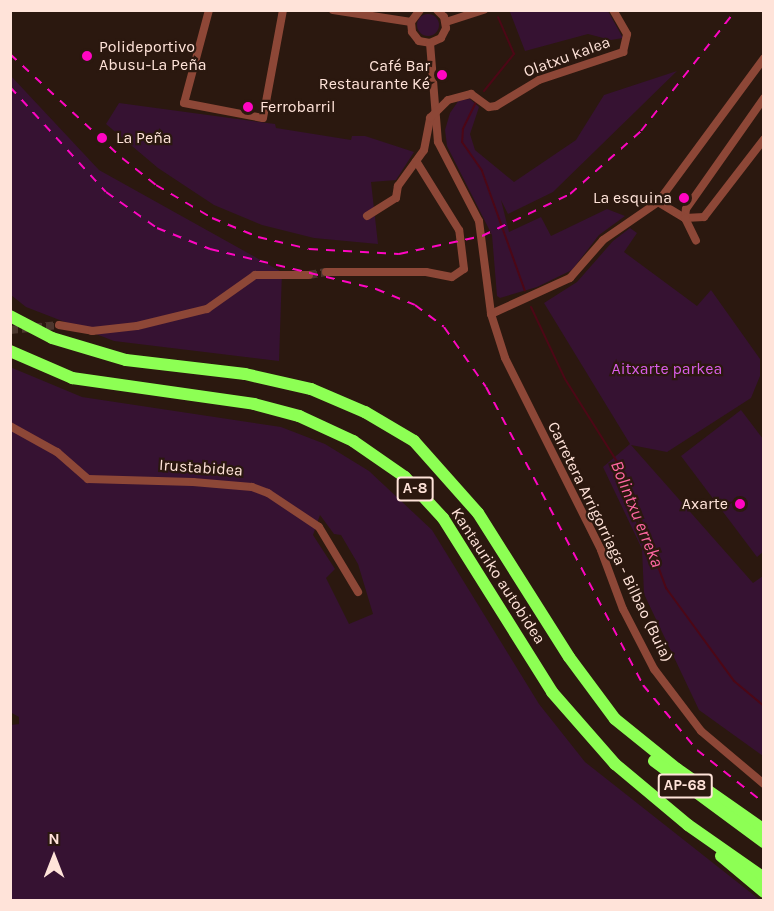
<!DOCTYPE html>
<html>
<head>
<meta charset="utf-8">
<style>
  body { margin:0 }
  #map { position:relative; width:774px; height:911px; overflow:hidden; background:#2b180f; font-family:Karla,sans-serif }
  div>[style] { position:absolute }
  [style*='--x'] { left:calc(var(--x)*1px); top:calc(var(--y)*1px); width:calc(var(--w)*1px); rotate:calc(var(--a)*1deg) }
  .green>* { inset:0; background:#361232 }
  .round { border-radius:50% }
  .stream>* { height:2px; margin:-1px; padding:0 1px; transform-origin:1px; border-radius:1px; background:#4c0716 }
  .minor-tunnel>* { height:8px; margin-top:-4px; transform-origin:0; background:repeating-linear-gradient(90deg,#4b362d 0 8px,transparent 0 12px) }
  .minor>* { height:8px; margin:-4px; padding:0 4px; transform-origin:4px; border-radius:4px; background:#8d4737 }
  .highway>* { height:12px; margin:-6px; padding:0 6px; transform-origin:6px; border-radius:6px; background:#8dff54 }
  .rail>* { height:2px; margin-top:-1px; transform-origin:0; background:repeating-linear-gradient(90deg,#ff05c2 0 9px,transparent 0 17px) }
  .dots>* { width:16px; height:16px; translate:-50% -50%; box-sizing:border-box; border:3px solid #2b180f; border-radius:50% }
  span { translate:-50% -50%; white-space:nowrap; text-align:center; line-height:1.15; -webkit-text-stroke:4.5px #2b180f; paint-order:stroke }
  .shield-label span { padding:2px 4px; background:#2b180f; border:2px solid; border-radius:4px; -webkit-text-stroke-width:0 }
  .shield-label { font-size:15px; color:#ffe3d9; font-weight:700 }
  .poi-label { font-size:16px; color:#ffe3d9 }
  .left { translate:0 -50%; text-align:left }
  .right { translate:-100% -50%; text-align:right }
  .street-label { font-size:16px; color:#ffe3d9 }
  .park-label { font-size:16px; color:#d95de8 }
  .water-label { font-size:18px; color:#ff67a3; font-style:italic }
  .frame { position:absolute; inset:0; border:12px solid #ffe3d9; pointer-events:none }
  .north { position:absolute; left:24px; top:827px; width:60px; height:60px; -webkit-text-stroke:4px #2b180f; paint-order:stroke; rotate:0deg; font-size:16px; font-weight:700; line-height:24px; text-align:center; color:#ffe3d9 }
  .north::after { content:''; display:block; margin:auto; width:21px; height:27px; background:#ffe3d9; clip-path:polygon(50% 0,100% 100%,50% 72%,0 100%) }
</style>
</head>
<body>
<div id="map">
  <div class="green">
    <div style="clip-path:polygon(608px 11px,623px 38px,611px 40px,588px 34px,525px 51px,510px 12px)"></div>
    <div class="round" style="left:417px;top:14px;width:22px;height:22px"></div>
    <div style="clip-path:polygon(677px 71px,553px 192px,508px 214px,501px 200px,509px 232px,541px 217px,551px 236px,607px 209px,625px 216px,599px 235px,572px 270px,537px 287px,500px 298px,497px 296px,492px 235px,447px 146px,445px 130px,450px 113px,459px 100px,470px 99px,479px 107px,470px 134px,475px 150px,514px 182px,576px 140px,604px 95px)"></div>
    <div style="clip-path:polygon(11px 76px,99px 170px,282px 272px,279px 361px,114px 341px,26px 307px,11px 295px)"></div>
    <div style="clip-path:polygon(119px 103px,275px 124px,276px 128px,351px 140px,352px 136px,365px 136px,414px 152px,396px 180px,371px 182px,378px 244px,314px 238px,262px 225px,214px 205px,158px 168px,106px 124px)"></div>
    <div style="clip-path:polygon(630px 228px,637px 233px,624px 252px,697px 306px,711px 290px,760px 359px,760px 376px,751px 398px,667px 452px,631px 445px,753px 583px,763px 576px,763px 756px,699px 710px,644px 594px,642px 549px,603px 467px,630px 444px,544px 303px,577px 282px,613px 241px)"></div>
    <div style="clip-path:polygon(evenodd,10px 367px,82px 397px,281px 427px,325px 444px,369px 471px,432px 530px,539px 704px,585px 762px,760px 900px,11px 900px,11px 725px,19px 724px,19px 717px,10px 712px,10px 367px,320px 515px,334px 534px,341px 535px,358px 564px,373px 614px,349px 624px,326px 578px,335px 569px,313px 535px,320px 515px)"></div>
    <div style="clip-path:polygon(741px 410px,763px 439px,763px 552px,757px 557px,681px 456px)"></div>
  </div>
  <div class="stream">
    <div style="--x:484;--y:91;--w:48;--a:-51"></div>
    <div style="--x:514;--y:54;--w:40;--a:-113.4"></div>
    <div style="--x:476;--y:102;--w:30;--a:116"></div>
    <div style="--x:463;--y:129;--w:13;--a:94"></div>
    <div style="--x:462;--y:142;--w:35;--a:55"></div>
    <div style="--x:482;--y:171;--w:127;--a:70.3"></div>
    <div style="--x:531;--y:307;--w:80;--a:64.7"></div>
    <div style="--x:565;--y:379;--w:109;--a:57.8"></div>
    <div style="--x:623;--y:471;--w:125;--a:69.8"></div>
    <div style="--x:666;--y:588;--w:115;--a:53.8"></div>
    <div style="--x:734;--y:681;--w:39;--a:40"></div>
  </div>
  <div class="minor-tunnel">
    <div style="--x:309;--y:275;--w:17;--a:-10"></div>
    <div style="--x:10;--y:330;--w:49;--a:-5.8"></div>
  </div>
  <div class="minor">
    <div style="--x:209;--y:10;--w:96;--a:105"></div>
    <div style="--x:184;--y:103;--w:80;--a:10.8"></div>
    <div style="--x:263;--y:118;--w:110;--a:-79.5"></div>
    <div style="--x:333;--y:10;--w:79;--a:8.7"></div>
    <div style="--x:420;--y:10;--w:15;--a:127"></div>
    <div style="--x:411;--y:22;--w:10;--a:84"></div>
    <div style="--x:412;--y:32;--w:11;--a:52"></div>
    <div style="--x:419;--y:41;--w:11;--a:10"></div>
    <div style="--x:430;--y:43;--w:12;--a:-24"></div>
    <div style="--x:441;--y:38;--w:11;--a:-63"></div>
    <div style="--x:446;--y:28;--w:11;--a:-100"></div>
    <div style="--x:444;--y:17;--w:10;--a:-135"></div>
    <div style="--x:446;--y:22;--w:40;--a:-18"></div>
    <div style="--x:430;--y:43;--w:99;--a:85.4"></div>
    <div style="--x:438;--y:142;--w:89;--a:62.6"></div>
    <div style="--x:479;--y:221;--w:94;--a:82.6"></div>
    <div style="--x:491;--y:314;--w:46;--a:72.3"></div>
    <div style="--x:505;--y:358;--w:215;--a:63.4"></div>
    <div style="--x:601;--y:550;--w:63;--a:69.6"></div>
    <div style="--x:623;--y:609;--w:68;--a:62.7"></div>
    <div style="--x:654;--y:669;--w:78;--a:52.8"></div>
    <div style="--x:701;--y:731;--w:82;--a:40.1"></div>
    <div style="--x:658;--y:202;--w:31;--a:31"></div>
    <div style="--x:685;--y:218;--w:19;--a:-3"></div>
    <div style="--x:704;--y:217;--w:98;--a:-52.4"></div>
    <div style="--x:367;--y:216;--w:34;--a:-32"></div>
    <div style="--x:396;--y:198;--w:12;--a:-81"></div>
    <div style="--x:398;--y:186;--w:44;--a:-54.2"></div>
    <div style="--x:424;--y:150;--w:33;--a:-79"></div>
    <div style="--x:430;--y:118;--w:25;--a:-45"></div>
    <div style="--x:448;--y:100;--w:24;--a:-15"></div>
    <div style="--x:471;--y:94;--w:22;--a:36"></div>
    <div style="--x:489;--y:107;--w:7;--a:-8"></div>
    <div style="--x:496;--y:106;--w:50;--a:-31.2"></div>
    <div style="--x:539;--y:80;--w:89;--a:-18.4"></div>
    <div style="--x:623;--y:52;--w:18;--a:-77"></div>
    <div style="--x:627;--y:34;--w:28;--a:-120"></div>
    <div style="--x:685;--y:218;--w:9;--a:-84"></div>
    <div style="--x:686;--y:209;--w:136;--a:-54.9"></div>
    <div style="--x:685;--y:218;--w:25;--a:64"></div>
    <div style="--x:326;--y:272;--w:100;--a:0"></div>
    <div style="--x:426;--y:272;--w:26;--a:11"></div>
    <div style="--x:452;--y:277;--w:14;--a:-34"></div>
    <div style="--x:464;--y:269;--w:39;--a:-97"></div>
    <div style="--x:459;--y:230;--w:81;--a:-121.9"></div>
    <div style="--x:491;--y:314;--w:87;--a:-24.5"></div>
    <div style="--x:570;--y:278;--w:50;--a:-49"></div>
    <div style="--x:603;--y:240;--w:67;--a:-34.6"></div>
    <div style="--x:658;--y:202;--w:179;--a:-53.6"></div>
    <div style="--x:59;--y:325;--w:34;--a:10"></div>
    <div style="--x:92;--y:331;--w:45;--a:-6.3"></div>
    <div style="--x:137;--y:326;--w:72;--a:-13.7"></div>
    <div style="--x:207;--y:309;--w:59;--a:-35.3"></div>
    <div style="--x:255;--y:275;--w:54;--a:0"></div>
    <div style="--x:10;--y:426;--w:54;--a:29"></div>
    <div style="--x:57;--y:452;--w:41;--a:41.1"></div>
    <div style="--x:88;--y:479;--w:105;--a:1.6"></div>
    <div style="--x:193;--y:482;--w:59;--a:4.8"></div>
    <div style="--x:252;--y:487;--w:17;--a:21"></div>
    <div style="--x:268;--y:493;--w:61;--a:33.7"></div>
    <div style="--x:319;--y:527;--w:76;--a:59"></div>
  </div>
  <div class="highway">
    <div style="--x:10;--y:316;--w:47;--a:27.6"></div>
    <div style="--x:52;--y:338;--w:77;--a:16.6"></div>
    <div style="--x:126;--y:360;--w:120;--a:6.7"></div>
    <div style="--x:245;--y:374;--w:68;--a:12.8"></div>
    <div style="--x:311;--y:389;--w:59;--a:23.1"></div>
    <div style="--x:365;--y:412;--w:57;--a:30.6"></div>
    <div style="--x:414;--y:441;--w:96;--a:48.4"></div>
    <div style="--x:478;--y:513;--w:170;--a:57.7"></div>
    <div style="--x:569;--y:657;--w:77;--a:53.4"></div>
    <div style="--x:615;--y:719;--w:80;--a:38.9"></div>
    <div style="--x:677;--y:769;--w:106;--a:35"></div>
    <div style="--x:10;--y:351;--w:68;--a:23.5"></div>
    <div style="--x:72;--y:378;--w:184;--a:8.1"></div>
    <div style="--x:254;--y:404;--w:47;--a:14.9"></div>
    <div style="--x:299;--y:416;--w:60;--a:24.8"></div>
    <div style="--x:353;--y:441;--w:63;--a:34.7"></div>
    <div style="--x:405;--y:477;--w:56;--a:47.2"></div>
    <div style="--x:443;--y:518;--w:205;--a:57.9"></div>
    <div style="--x:552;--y:692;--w:96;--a:48.8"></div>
    <div style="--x:615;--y:764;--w:95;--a:39.9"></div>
    <div style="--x:688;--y:825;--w:93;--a:34.9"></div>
    <div style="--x:654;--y:761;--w:137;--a:36.4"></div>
    <div style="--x:721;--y:856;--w:56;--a:39.9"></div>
  </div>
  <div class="rail">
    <div style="--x:10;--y:54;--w:153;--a:42.9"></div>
    <div style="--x:122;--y:158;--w:43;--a:38.5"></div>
    <div style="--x:156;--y:185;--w:65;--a:30.5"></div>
    <div style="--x:212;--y:218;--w:50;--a:22.4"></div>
    <div style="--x:258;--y:237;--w:52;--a:13.2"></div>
    <div style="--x:309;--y:249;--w:90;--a:3.2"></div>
    <div style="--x:399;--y:254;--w:85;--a:-12.2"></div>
    <div style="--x:482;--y:236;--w:98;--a:-25.5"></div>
    <div style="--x:570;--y:194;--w:95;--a:-41.6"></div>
    <div style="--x:641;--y:131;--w:154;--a:-51.9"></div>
    <div style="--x:10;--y:87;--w:142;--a:47.6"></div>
    <div style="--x:106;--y:192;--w:62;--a:35.2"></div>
    <div style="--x:157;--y:228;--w:57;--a:21.6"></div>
    <div style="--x:210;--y:249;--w:171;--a:13.5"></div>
    <div style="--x:376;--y:289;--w:42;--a:22.3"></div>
    <div style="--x:415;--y:305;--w:36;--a:37"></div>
    <div style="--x:444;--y:327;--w:73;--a:55"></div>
    <div style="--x:486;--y:387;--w:337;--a:62.2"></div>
    <div style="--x:643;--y:685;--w:85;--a:50.3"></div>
    <div style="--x:697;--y:750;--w:85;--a:38.3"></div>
  </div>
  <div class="dots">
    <div style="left:87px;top:56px;background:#ff05c2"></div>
    <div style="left:442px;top:75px;background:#ff05c2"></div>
    <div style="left:248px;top:107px;background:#ff05c2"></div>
    <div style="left:102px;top:138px;background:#ff05c2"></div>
    <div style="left:684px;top:198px;background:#ff05c2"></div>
    <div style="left:740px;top:504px;background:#ff05c2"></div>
  </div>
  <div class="shield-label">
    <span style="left:415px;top:489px">A-8</span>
    <span style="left:685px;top:786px">AP-68</span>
  </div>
  <div class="poi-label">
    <span class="left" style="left:99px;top:56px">Polideportivo<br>Abusu-La Peña</span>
    <span class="right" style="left:430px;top:75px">Café Bar<br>Restaurante Ké</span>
    <span class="left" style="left:260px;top:107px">Ferrobarril</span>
    <span class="left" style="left:116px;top:138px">La Peña</span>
    <span class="right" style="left:672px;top:198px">La esquina</span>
    <span class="right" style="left:728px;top:504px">Axarte</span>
  </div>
  <div class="street-label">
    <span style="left:567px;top:57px;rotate:-20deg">Olatxu kalea</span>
    <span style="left:201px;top:468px;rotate:4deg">Irustabidea</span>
    <span style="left:610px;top:542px;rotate:64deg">Carretera Arrigorriaga - Bilbao (Buia)</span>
    <span style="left:498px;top:576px;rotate:57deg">Kantauriko autobidea</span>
  </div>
  <div class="park-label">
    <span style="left:667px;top:369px">Aitxarte parkea</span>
  </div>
  <div class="water-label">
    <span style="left:637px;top:514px;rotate:68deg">Bolintxu erreka</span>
  </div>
  <div class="frame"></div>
  <div class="north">N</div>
</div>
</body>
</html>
